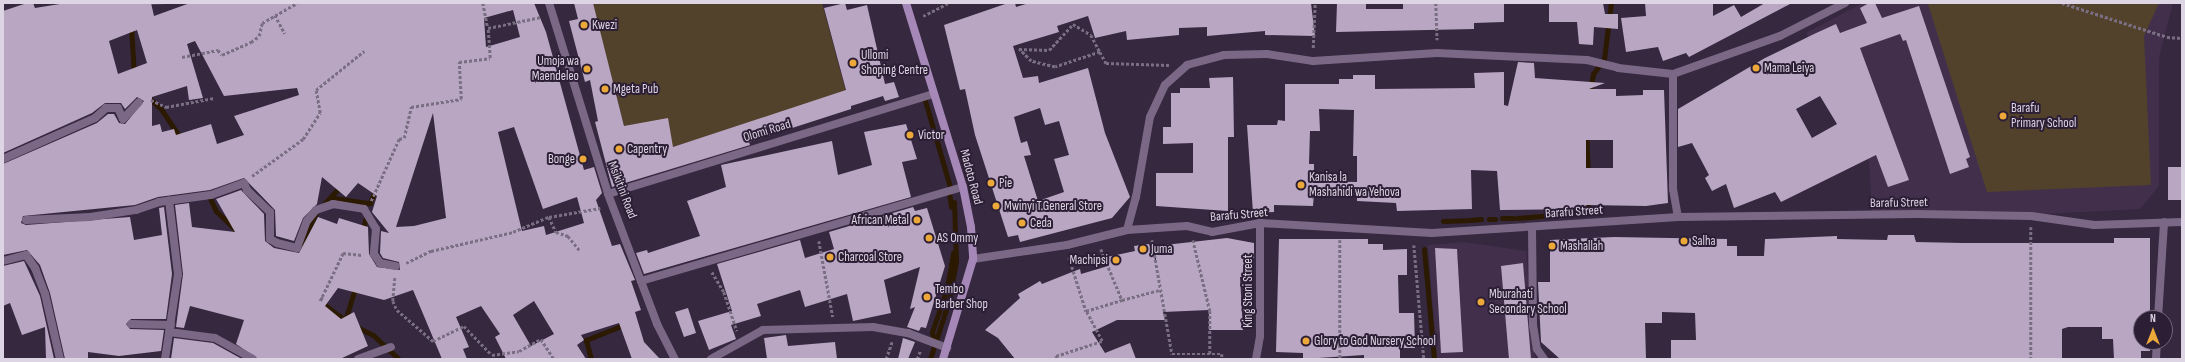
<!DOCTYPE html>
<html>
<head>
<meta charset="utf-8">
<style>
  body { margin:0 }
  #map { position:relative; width:2185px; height:362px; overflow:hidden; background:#36283f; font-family:"Sofia Sans Condensed",sans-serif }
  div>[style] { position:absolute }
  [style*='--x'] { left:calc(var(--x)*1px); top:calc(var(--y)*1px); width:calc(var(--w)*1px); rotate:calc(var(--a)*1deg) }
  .built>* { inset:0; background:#422f4c }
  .green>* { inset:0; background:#52422c }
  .stream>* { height:5px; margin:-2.5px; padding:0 2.5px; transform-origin:2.5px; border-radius:2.5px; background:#2b1900 }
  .building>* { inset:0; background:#b8a6c3 }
  .path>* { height:2.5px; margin-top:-1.25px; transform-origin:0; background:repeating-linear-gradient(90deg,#7a6e82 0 3px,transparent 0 5px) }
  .minor>* { height:8px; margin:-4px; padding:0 4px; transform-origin:4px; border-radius:4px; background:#7b6886 }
  .secondary>* { height:8px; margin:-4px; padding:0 4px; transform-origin:4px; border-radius:4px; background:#a688b8 }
  .dots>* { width:11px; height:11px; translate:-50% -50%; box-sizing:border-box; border:2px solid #2c1e35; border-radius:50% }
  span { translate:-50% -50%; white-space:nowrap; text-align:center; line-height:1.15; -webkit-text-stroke:4px #2c1e35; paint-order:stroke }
  .poi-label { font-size:13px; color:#ded5e4 }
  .left { translate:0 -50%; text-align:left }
  .right { translate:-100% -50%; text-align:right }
  .street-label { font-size:13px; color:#ded5e4 }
  .frame { position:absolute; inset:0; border:4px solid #ded5e4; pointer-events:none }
  .north { position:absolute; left:2133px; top:310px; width:40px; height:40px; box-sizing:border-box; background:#2c1e35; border:1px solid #73677b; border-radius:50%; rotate:0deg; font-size:11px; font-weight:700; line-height:16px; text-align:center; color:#ded5e4 }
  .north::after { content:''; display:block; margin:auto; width:14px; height:18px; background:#eca93a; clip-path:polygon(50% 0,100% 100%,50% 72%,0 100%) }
</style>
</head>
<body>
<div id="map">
  <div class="built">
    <div style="clip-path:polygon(1863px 3px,2173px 3px,2159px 57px,2159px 186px,2140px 209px,1981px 217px,1872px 213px,1869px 163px,1860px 138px,1806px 33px)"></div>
    <div style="clip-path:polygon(1464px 242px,1526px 251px,1535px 359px,1437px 359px,1428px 245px)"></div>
  </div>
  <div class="green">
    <div style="clip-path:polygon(592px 3px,822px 3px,846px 92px,633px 160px)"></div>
    <div style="clip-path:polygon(2159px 3px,2144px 36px,2151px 185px,1987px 192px,1928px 4px)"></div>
  </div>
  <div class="stream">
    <div style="--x:131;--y:26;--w:49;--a:86.5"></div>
    <div style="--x:1589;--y:95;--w:21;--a:-79"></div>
    <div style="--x:1593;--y:74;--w:19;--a:-54"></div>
    <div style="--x:1604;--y:59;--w:56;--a:-82.9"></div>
    <div style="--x:148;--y:97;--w:18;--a:43"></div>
    <div style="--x:161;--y:109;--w:36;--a:56"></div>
    <div style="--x:924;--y:97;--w:94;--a:73.9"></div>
    <div style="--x:1586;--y:133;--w:40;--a:87.1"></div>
    <div style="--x:949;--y:192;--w:15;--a:82"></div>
    <div style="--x:208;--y:194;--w:19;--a:65"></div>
    <div style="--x:216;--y:211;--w:32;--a:44"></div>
    <div style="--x:333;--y:198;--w:37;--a:8"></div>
    <div style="--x:370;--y:203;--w:17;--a:-69"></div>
    <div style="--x:323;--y:205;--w:26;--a:-47"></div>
    <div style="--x:1502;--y:218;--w:11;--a:0"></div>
    <div style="--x:1517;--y:218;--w:71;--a:-4.8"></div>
    <div style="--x:1588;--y:212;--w:13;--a:-90"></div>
    <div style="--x:1489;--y:219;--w:6;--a:0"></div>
    <div style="--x:1469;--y:220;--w:12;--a:-5"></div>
    <div style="--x:1443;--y:221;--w:23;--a:-2"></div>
    <div style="--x:362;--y:232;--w:20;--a:-75"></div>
    <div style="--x:298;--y:249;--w:40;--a:-63.4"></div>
    <div style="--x:1424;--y:249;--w:110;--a:84.8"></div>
    <div style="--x:321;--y:302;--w:31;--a:37"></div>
    <div style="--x:345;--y:321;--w:37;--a:-73"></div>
    <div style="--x:355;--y:326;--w:20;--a:27"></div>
    <div style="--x:373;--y:335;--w:35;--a:43"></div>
    <div style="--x:934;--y:341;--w:9;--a:-103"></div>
    <div style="--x:932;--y:332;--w:46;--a:-71.2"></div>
    <div style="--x:947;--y:288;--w:36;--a:-80"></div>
    <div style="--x:591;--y:359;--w:20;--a:-105"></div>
    <div style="--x:586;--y:340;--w:43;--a:-21.8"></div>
    <div style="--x:930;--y:359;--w:62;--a:-72.1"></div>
    <div style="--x:949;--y:300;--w:39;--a:-80"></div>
    <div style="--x:956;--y:262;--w:60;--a:-91.9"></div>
  </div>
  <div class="building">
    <div style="clip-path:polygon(evenodd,27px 3px,33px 3px,35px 8px,66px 3px,151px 3px,154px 16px,190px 3px,534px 3px,546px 32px,584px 170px,594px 167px,602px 193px,596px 200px,612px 246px,620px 244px,635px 280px,631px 281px,641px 310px,635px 312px,644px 342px,660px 359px,632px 359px,619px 323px,581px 335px,584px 340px,577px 345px,586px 359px,506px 359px,495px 337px,500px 334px,481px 306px,456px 317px,469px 347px,463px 349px,467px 359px,442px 359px,413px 290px,384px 300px,338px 288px,325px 306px,341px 319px,354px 312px,368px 346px,340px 359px,258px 359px,236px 344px,244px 320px,190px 306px,184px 328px,176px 327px,183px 274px,175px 205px,189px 203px,192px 227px,235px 232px,216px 199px,241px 190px,264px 214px,265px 241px,274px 248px,299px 253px,318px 217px,337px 224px,339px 218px,368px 227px,369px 254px,377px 267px,400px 270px,399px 262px,383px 258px,380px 253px,381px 231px,389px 233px,372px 212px,377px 196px,358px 183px,346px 197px,322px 177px,317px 204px,303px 218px,294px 241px,276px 236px,275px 210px,244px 178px,210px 190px,158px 197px,135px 205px,23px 216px,21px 223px,26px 225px,130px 217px,134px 240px,162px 235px,159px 208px,164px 207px,172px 274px,166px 319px,131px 319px,126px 324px,130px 329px,164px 330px,161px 351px,119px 356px,88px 352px,88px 359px,65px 359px,50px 293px,40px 265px,27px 250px,3px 255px,3px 164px,97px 123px,108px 114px,114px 114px,119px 123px,125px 124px,144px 101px,137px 97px,125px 109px,121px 103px,105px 103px,92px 113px,3px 153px,3px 11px,27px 3px,513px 10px,520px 37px,486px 47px,484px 18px,513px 10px,27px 3px,137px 30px,147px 63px,118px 74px,109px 41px,137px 30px,27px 3px,195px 41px,224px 96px,297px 88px,299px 95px,234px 116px,244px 135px,217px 144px,211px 124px,176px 135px,174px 129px,162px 132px,160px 124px,152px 126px,152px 97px,187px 86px,189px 100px,203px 98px,187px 44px,195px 41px,27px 3px,433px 113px,446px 218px,414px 226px,396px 227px,433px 113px,27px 3px,514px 127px,543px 209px,577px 197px,584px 223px,546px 235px,544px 226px,522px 231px,498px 132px,514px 127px,27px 3px,534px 301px,554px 334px,531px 346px,513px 315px,534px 301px)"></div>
    <div style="clip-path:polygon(574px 3px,593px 3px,624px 126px,668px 118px,673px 147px,846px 90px,824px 8px,845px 3px,847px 10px,867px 5px,885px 84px,894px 82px,899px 97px,885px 101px,883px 96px,851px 106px,851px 109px,749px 142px,750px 145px,612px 187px,595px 122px,598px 121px,590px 80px,585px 82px,569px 21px,578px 19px)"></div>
    <div style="clip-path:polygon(evenodd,1008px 3px,1015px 3px,1016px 7px,1029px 3px,1311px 3px,1315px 36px,1265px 35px,1265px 31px,1207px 36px,1207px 27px,1179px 28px,1179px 35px,1127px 40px,1126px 31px,1095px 38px,1088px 16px,1057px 26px,1059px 32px,1013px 46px,1023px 78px,1038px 76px,1039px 83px,1088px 68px,1105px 133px,1130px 197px,1112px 218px,1020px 242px,1018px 235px,1008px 237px,975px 135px,965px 89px,960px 90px,944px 25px,1008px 3px,1040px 108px,1045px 125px,1059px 121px,1069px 155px,1054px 159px,1064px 192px,1038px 201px,1024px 156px,1031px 155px,1027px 141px,1021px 143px,1014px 117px,1040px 108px)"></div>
    <div style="clip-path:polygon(1337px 3px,1366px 3px,1366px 9px,1403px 9px,1403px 3px,1504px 3px,1504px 22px,1474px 23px,1474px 29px,1336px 32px)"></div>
    <div style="clip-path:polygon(1549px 3px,1603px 3px,1605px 14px,1618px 14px,1618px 29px,1594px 27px,1593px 45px,1579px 44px,1577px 22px,1549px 22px)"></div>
    <div style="clip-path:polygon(1645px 3px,1713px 3px,1713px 16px,1734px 5px,1741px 17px,1765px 3px,1792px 3px,1689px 57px,1686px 53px,1663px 61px,1658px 47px,1626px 52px,1621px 18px,1646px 16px)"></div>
    <div style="clip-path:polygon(evenodd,1869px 3px,1875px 3px,1882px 18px,1919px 6px,1970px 157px,1966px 159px,1969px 167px,1950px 174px,1906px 40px,1903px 41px,1900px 34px,1860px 48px,1909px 180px,1888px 187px,1876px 155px,1781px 202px,1775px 192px,1734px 208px,1726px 184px,1712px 191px,1705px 178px,1709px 175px,1692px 143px,1678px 147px,1678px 109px,1765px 58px,1814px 34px,1836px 24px,1840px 33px,1867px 23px,1860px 8px,1869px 3px,1820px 96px,1837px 124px,1812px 138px,1796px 109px,1820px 96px)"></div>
    <div style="clip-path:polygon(evenodd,1518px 62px,1534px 63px,1535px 78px,1605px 83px,1589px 89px,1616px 89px,1616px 96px,1643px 95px,1643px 90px,1664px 90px,1668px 203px,1646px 206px,1587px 205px,1579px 209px,1500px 210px,1497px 171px,1471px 170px,1472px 209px,1397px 211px,1396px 203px,1357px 201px,1357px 195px,1314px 194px,1313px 206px,1274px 205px,1274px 212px,1253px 213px,1247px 125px,1277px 125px,1278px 120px,1285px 121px,1285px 84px,1339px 84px,1339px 79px,1353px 79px,1353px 75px,1375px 75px,1375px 89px,1475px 88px,1474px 73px,1504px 72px,1504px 105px,1508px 106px,1518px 62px,1319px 109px,1354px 110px,1353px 156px,1357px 156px,1357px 182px,1314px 181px,1314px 164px,1309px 164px,1310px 131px,1320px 131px,1319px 109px,1518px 62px,1586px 140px,1613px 140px,1613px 168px,1586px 168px,1586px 140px)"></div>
    <div style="clip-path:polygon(1233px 77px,1234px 137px,1228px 137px,1228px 211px,1156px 206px,1156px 173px,1193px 173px,1193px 143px,1163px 144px,1163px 127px,1171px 127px,1171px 93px,1180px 93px,1180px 88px,1210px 88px,1209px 78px)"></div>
    <div style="clip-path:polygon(906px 124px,917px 159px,902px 162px,911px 197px,644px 274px,636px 253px,647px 250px,648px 253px,700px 236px,687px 201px,726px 187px,721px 165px,832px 141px,838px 175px,872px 165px,864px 132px)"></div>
    <div style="clip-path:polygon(2168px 167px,2182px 167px,2182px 200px,2168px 200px)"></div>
    <div style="clip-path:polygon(913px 207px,915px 211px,927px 208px,945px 266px,926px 328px,921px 327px,919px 331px,907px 327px,915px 307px,910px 309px,920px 267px,884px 280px,891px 313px,853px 321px,847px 294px,805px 307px,800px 290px,757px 304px,761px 316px,731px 325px,736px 339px,709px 350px,698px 321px,732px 311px,717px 264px,800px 240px,805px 258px,834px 249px,829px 232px)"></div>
    <div style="clip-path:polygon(1888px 235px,1914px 235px,1916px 242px,1963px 243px,2114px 243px,2114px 238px,2150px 238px,2150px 318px,2141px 318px,2141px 342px,2150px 342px,2150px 351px,2141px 351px,2141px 359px,2114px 359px,2113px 339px,2102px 339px,2102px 327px,2068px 327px,2062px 329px,2062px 359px,1671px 359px,1671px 340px,1696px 340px,1695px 313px,1662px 312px,1662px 323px,1645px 323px,1646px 359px,1560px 359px,1541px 342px,1538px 282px,1550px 282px,1550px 240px,1614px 237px,1727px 239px,1727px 246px,1737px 246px,1737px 256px,1764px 256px,1765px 239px,1837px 236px,1837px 239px,1887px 240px)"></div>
    <div style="clip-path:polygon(1227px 238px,1254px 243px,1254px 258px,1245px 259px,1245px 277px,1240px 277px,1243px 330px,1209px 330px,1209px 310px,1163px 312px,1165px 320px,1117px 320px,1092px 332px,1105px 353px,1130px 343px,1136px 359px,1015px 359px,998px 338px,985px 330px,1020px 298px,1018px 294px,1040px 281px,1042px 284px,1072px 272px,1080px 269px,1081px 274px,1108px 266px,1107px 257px,1135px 251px,1134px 246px,1149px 244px,1156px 262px,1156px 246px)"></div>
    <div style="clip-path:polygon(1279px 239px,1368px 239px,1368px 244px,1383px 244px,1383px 250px,1407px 249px,1407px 275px,1398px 275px,1399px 313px,1414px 313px,1415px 348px,1400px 348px,1400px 359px,1364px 359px,1364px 355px,1303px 359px,1303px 353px,1276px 352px)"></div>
    <div style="clip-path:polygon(1435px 248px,1457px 249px,1463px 352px,1441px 353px)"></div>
    <div style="clip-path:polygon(24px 261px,40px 296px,54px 359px,46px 359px,45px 327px,22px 335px,10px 303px,3px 306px,3px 266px)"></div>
    <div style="clip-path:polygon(1523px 263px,1531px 359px,1509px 359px,1501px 266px)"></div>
    <div style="clip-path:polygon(688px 308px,696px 333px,684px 337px,675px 312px)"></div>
    <div style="clip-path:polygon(786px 335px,788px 346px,835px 342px,837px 359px,767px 359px,764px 338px)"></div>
    <div style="clip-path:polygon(174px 338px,213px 343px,242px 359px,171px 359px)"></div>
    <div style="clip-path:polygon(903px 338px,915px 342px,908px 359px,898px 359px)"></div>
  </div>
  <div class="path">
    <div style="--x:483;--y:3;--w:25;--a:79"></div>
    <div style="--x:1436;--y:3;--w:37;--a:88"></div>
    <div style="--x:2062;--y:3;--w:110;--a:17.9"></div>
    <div style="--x:2167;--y:37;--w:15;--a:4"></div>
    <div style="--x:275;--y:15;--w:21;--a:62"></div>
    <div style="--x:923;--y:16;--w:28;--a:-27"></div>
    <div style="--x:1313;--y:48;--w:45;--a:-87.5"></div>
    <div style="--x:1100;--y:52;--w:47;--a:161.6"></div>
    <div style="--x:1055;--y:67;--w:25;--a:-166"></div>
    <div style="--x:1031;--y:61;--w:17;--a:-135"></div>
    <div style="--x:1019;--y:49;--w:30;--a:2"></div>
    <div style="--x:1049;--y:50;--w:35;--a:-47"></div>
    <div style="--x:1073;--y:24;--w:21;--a:31"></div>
    <div style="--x:1091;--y:35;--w:19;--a:62"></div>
    <div style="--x:1100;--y:52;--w:13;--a:61"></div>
    <div style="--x:1106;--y:63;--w:63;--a:1.8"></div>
    <div style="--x:182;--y:57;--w:37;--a:-11"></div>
    <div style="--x:218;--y:50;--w:6;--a:51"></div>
    <div style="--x:222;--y:55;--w:32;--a:-24"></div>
    <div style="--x:251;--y:42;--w:10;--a:-37"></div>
    <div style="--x:259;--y:36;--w:13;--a:-77"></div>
    <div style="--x:262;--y:23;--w:40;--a:-29.7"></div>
    <div style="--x:151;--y:100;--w:17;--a:25"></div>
    <div style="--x:166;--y:107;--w:49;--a:-10.6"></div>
    <div style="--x:252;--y:176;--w:63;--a:-36"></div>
    <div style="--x:303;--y:139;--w:31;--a:-57"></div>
    <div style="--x:320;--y:113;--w:23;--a:-100"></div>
    <div style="--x:316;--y:90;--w:62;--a:-39.1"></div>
    <div style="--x:371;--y:201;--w:68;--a:-65.7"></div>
    <div style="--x:399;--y:139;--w:5;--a:-11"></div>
    <div style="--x:404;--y:138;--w:32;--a:-77"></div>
    <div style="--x:411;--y:107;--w:51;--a:-9.1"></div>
    <div style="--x:461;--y:99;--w:37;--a:-93"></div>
    <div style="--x:459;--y:62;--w:31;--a:-7"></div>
    <div style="--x:490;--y:58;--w:30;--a:-94"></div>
    <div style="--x:488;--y:28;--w:54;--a:-11.7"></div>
    <div style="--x:549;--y:217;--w:17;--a:65"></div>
    <div style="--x:556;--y:232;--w:13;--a:18"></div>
    <div style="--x:568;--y:236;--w:19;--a:51"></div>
    <div style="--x:2031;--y:227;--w:132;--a:90"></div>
    <div style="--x:1152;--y:240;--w:116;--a:80"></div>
    <div style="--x:1172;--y:354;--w:50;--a:0"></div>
    <div style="--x:1222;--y:354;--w:5;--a:90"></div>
    <div style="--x:1193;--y:240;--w:73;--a:76.5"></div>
    <div style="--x:1210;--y:311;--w:43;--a:90"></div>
    <div style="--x:1340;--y:240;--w:119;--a:90"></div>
    <div style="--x:819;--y:241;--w:77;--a:79.6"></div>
    <div style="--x:1414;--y:245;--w:114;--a:85"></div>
    <div style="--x:1101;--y:249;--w:55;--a:67.6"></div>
    <div style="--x:1122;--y:300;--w:38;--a:-15"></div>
    <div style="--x:1069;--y:257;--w:57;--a:72.5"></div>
    <div style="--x:406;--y:263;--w:28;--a:-26"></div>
    <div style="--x:431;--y:251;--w:84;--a:-13"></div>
    <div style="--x:513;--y:232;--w:39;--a:-23"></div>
    <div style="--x:549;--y:217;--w:52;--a:-10"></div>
    <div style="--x:712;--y:272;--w:23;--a:59"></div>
    <div style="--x:724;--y:292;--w:41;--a:71.6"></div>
    <div style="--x:395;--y:278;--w:23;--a:95"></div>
    <div style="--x:393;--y:301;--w:10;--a:66"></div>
    <div style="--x:397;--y:310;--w:48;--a:40.7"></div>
    <div style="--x:433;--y:341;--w:34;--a:-26"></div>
    <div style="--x:464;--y:326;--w:40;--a:46"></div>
    <div style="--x:492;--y:355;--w:27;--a:-8"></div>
    <div style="--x:519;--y:351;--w:25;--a:-29"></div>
    <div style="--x:541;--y:339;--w:24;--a:57"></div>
    <div style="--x:323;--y:297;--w:5;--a:127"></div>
    <div style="--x:320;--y:301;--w:53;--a:-64.4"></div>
    <div style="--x:343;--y:253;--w:19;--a:6"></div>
    <div style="--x:886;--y:359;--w:18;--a:-71"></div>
    <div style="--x:917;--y:359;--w:9;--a:-69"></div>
    <div style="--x:1056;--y:359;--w:3;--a:-90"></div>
    <div style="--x:1056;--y:356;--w:48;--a:-18.1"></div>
    <div style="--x:1102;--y:341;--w:34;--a:-118"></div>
    <div style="--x:1086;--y:311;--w:38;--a:-17"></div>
  </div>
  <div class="minor">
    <div style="--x:549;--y:3;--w:200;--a:72.8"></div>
    <div style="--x:608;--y:194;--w:139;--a:69.3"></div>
    <div style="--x:657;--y:324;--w:39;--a:63"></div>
    <div style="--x:1673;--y:74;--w:115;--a:90"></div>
    <div style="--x:1673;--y:189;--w:28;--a:80"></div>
    <div style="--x:3;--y:159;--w:101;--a:-24"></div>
    <div style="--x:95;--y:118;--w:15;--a:-42"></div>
    <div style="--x:106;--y:108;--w:12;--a:0"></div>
    <div style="--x:118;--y:108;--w:12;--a:66"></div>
    <div style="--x:123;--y:119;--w:23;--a:-47"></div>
    <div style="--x:608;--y:194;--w:341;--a:-17.1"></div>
    <div style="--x:26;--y:220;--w:64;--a:-2.7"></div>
    <div style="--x:90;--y:217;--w:47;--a:-8.7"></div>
    <div style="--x:136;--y:210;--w:24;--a:-19"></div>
    <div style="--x:159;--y:202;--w:52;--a:-7.7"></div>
    <div style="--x:211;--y:195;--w:35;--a:-20"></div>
    <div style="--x:244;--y:183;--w:8;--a:67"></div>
    <div style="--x:247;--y:190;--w:32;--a:44"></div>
    <div style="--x:270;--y:212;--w:27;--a:90"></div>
    <div style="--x:270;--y:239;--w:8;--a:30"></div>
    <div style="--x:277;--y:243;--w:21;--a:14"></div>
    <div style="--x:297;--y:248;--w:29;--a:-70"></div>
    <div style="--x:307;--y:221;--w:14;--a:-51"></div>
    <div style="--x:316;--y:210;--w:18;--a:-19"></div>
    <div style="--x:333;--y:204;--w:31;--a:9"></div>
    <div style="--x:364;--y:209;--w:23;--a:59"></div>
    <div style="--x:376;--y:229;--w:25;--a:95"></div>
    <div style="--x:374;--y:254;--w:11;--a:56"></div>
    <div style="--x:380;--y:263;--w:16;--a:11"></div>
    <div style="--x:1532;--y:227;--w:98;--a:89.4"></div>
    <div style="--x:1533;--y:325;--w:24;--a:81"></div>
    <div style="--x:1537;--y:349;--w:12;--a:55"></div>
    <div style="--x:1127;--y:230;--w:34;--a:-75"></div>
    <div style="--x:1136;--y:197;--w:81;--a:-80.1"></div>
    <div style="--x:1150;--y:117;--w:35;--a:-65"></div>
    <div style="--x:1165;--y:85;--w:30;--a:-42"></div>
    <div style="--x:1187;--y:65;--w:38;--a:-15"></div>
    <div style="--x:1224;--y:55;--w:43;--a:-1.3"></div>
    <div style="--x:1267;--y:54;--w:47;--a:8.7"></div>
    <div style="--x:1313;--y:61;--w:124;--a:-3.7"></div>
    <div style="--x:1437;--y:53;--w:150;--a:2.7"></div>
    <div style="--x:1587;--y:60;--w:32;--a:14"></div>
    <div style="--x:1618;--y:68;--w:55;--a:6.2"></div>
    <div style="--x:1673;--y:74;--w:114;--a:-19.6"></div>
    <div style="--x:1780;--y:36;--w:73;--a:-26.9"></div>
    <div style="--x:973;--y:259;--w:95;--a:-8.5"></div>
    <div style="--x:1067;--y:245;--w:62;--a:-14"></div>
    <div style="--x:1127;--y:230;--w:60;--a:-3.8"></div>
    <div style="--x:1187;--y:226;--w:26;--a:13"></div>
    <div style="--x:1212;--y:232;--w:49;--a:-10.6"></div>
    <div style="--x:1260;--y:223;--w:172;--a:3.3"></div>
    <div style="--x:1432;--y:233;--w:247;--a:-3.7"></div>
    <div style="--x:1678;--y:217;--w:240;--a:-0.7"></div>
    <div style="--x:1918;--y:214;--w:113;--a:1"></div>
    <div style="--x:2031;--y:216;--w:64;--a:8.1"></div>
    <div style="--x:2094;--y:225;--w:88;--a:-2"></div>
    <div style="--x:3;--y:261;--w:24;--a:-15"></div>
    <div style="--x:26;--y:255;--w:16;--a:55"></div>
    <div style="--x:35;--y:268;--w:28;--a:69"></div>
    <div style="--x:45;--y:294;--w:67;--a:77"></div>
    <div style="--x:641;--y:281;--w:335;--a:-16.3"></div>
    <div style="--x:2158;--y:318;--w:96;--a:-86.4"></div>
    <div style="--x:131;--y:324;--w:40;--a:1.4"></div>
    <div style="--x:169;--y:332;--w:46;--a:7.4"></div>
    <div style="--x:215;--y:338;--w:43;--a:28.9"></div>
    <div style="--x:165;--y:359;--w:86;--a:-81.3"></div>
    <div style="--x:178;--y:274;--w:74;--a:-97"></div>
    <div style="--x:358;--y:359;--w:35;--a:-20"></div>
    <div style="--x:711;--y:359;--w:60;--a:-29.1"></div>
    <div style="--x:763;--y:330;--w:110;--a:-1.6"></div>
    <div style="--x:873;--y:327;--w:36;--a:10"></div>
    <div style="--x:908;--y:333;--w:42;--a:21"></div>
    <div style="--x:1256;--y:359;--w:23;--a:-80"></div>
    <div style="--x:1260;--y:336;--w:113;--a:-90"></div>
    <div style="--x:2156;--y:359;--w:17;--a:-87"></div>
  </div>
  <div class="secondary">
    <div style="--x:906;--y:3;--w:193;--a:72.8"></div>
    <div style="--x:963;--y:187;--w:41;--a:78.7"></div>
    <div style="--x:971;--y:227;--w:32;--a:86"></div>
    <div style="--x:973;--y:259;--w:104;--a:106.7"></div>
  </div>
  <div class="dots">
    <div style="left:584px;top:25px;background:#eca93a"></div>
    <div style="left:853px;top:63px;background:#eca93a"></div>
    <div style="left:1756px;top:68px;background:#eca93a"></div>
    <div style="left:587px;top:69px;background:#eca93a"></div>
    <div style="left:605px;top:89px;background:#eca93a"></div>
    <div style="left:2003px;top:116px;background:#eca93a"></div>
    <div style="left:910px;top:135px;background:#eca93a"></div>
    <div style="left:619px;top:149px;background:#eca93a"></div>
    <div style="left:583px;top:159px;background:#eca93a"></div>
    <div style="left:991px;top:183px;background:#eca93a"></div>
    <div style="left:1301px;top:185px;background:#eca93a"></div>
    <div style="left:996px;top:206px;background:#eca93a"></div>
    <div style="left:917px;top:220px;background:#eca93a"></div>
    <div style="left:1022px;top:223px;background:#eca93a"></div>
    <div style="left:929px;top:238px;background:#eca93a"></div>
    <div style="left:1684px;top:241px;background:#eca93a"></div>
    <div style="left:1552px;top:246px;background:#eca93a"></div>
    <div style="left:1143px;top:249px;background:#eca93a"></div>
    <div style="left:830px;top:257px;background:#eca93a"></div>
    <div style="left:1116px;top:260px;background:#eca93a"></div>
    <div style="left:927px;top:297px;background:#eca93a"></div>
    <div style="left:1481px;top:302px;background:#eca93a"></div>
    <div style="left:1306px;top:341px;background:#eca93a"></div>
  </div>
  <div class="poi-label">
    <span class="left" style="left:592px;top:25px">Kwezi</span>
    <span class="left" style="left:861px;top:63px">Ullomi<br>Shoping Centre</span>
    <span class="right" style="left:579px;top:69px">Umoja wa<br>Maendeleo</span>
    <span class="left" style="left:1764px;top:68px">Mama Leiya</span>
    <span class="left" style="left:613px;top:89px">Mgeta Pub</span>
    <span class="left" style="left:2011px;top:116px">Barafu<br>Primary School</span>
    <span class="left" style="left:918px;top:135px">Victor</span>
    <span class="left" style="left:627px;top:149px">Capentry</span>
    <span class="right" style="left:575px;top:159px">Bonge</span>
    <span class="left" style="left:1309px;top:185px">Kanisa la<br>Mashahidi wa Yehova</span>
    <span class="left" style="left:999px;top:183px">Pie</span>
    <span class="left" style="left:1004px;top:206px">Mwinyi T.General Store</span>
    <span class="right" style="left:909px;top:220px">African Metal</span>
    <span class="left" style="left:1030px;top:223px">Ceda</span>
    <span class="left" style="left:937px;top:238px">AS Ommy</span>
    <span class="left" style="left:1692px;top:241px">Salha</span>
    <span class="left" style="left:1560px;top:246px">Mashallah</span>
    <span class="left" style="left:1151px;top:249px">Juma</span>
    <span class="left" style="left:838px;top:257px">Charcoal Store</span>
    <span class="right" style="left:1108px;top:260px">Machipsi</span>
    <span class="left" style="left:935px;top:297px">Tembo<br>Barber Shop</span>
    <span class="left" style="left:1489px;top:302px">Mburahati<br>Secondary School</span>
    <span class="left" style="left:1314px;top:341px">Glory to God Nursery School</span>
  </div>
  <div class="street-label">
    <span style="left:767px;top:131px;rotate:-17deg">Olomi Road</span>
    <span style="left:971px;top:177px;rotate:75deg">Madoto Road</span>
    <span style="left:622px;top:190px;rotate:69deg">Msikitini Road</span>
    <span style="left:1899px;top:203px;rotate:-1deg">Barafu Street</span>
    <span style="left:1574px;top:212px;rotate:-4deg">Barafu Street</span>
    <span style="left:1239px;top:215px;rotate:-5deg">Barafu Street</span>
    <span style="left:1248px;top:291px;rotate:-90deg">King Stoni Street</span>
  </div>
  <div class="frame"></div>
  <div class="north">N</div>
</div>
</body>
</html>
